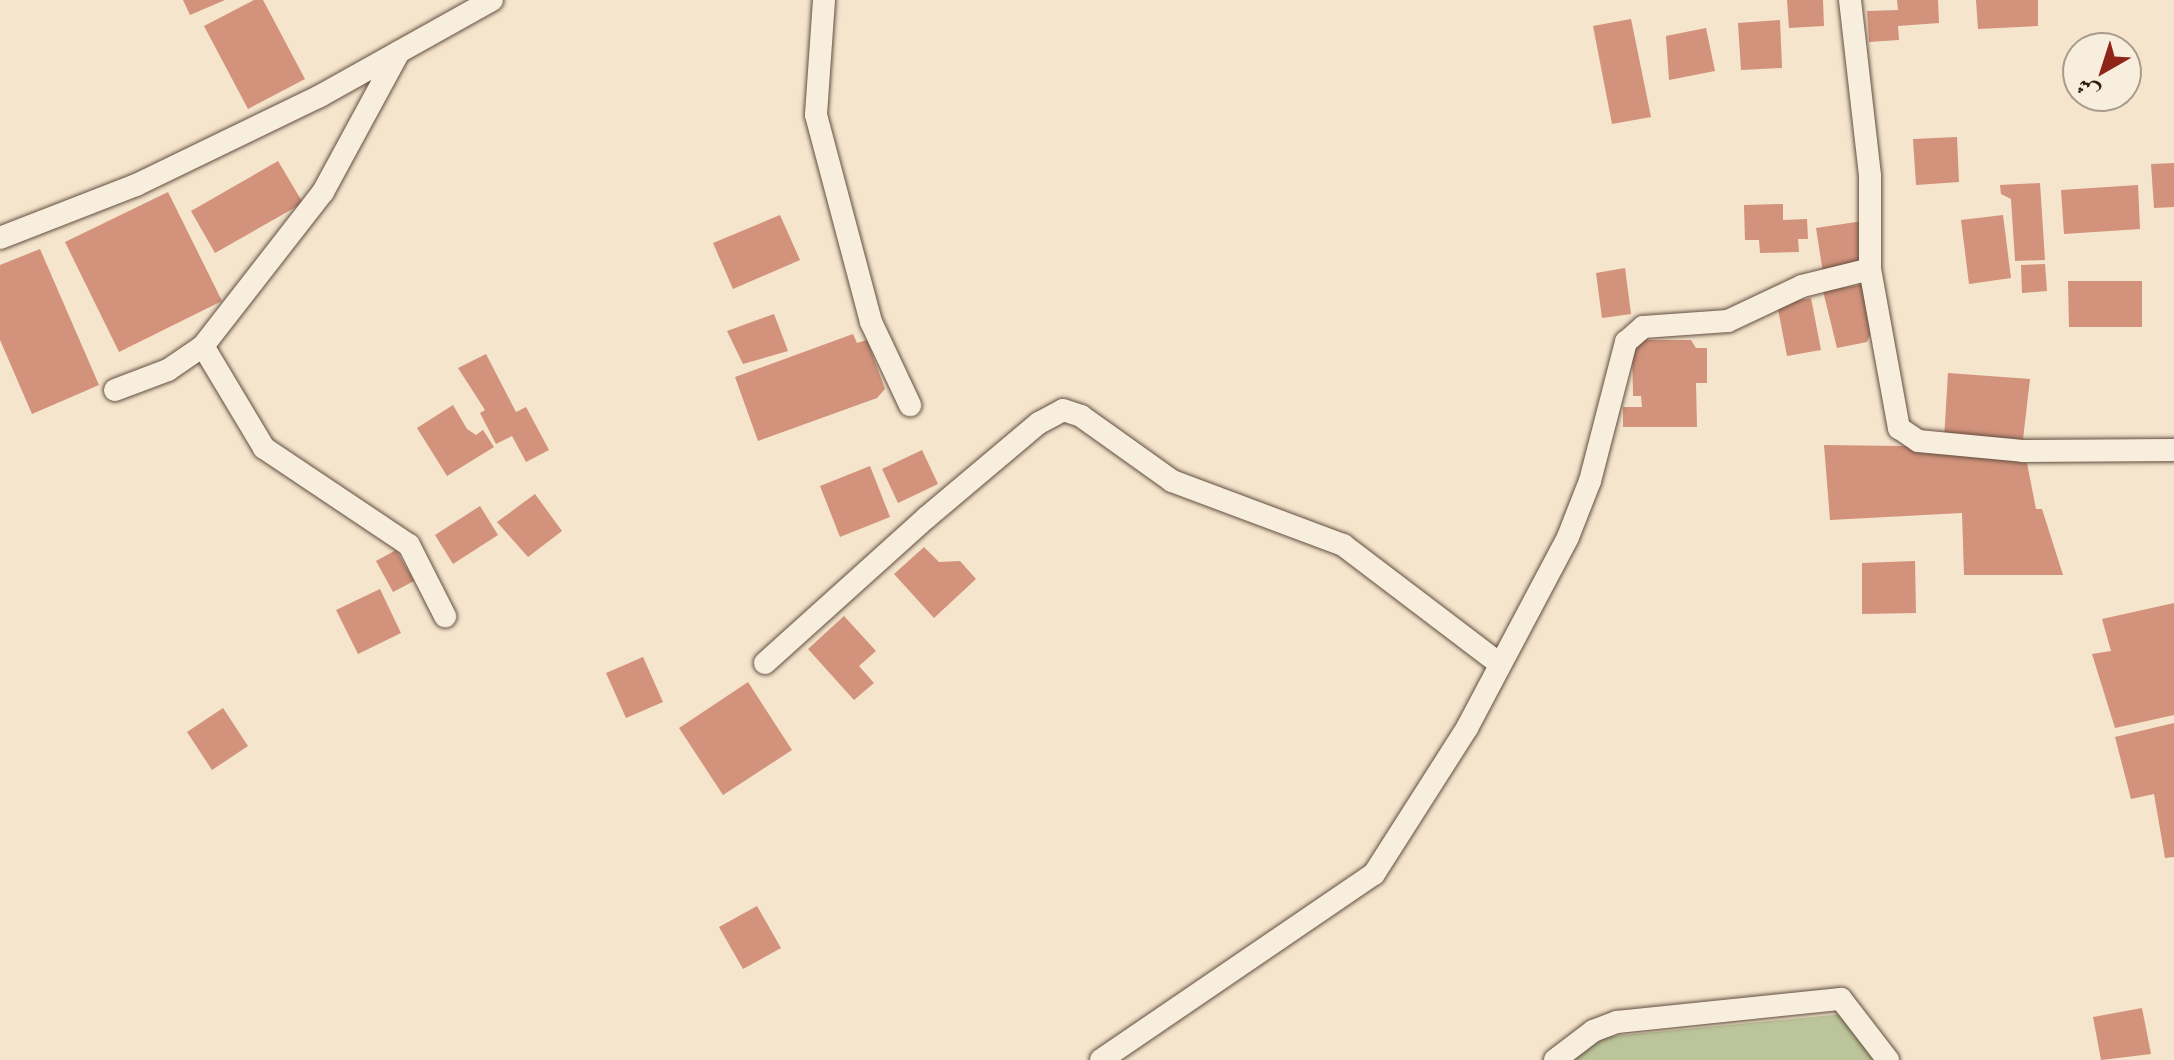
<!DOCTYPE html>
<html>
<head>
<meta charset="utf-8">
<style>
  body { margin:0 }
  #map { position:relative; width:2174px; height:1060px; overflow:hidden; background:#f5e5cd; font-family:"EB Garamond",Amiri,serif }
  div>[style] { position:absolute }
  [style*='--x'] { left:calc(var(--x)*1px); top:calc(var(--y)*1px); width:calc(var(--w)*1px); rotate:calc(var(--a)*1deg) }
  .green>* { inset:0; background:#bbc599 }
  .building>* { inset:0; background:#d2927b }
  .roads { filter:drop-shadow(0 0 2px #634e40) drop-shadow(0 0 2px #634e40) }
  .street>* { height:22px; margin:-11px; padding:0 11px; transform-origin:11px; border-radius:11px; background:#f8eede }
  span { translate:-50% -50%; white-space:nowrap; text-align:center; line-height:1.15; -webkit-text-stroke:6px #f8eede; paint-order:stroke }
  .north { position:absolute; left:2062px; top:32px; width:80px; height:80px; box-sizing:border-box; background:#f8eede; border:2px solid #a99a8c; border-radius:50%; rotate:219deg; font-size:22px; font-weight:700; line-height:32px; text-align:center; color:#321c11 }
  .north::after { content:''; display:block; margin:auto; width:28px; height:36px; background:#8f2418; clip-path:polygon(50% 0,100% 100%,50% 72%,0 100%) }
</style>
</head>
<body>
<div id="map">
  <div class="green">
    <div style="clip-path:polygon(1843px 1014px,1873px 1060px,1573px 1060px,1604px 1037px)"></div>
  </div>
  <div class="building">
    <div style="clip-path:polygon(183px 0,225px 0,190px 15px)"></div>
    <div style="clip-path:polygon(254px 0,263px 0,305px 79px,248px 109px,204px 26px)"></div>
    <div style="clip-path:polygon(1787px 0,1823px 0,1824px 26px,1789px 28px)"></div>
    <div style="clip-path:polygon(1897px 0,1938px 0,1939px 23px,1898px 26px,1899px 40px,1869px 42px,1867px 11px,1898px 10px)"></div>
    <div style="clip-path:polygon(1976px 0,2038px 0,2038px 26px,1978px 29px)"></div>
    <div style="clip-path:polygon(1631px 19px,1651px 117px,1612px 124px,1593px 26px)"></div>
    <div style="clip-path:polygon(1780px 20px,1782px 68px,1741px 70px,1738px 23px)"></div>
    <div style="clip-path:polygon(1706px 28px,1715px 71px,1669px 80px,1666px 36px)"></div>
    <div style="clip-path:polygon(1957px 137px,1959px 182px,1916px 185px,1913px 139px)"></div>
    <div style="clip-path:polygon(278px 161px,303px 203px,215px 253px,191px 211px)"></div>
    <div style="clip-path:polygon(2174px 163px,2174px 207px,2154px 208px,2151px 164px)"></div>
    <div style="clip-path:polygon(2040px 183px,2045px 260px,2015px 261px,2011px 199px,2001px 194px,2000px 185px)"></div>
    <div style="clip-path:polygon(2138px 185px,2140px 229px,2064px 234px,2061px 190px)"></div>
    <div style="clip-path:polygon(168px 192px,222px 301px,119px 352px,65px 242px)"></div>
    <div style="clip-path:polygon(1783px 204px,1783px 220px,1807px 219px,1808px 239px,1798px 239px,1799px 252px,1760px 253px,1759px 240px,1745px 240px,1744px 205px)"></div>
    <div style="clip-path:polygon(780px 215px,800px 260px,733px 289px,713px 243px)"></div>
    <div style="clip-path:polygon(2003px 215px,2011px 278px,1969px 284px,1961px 220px)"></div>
    <div style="clip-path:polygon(1863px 221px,1870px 266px,1823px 273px,1816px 228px)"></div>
    <div style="clip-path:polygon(40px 249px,99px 385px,32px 414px,0 340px,0 265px)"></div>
    <div style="clip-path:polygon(2045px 264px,2047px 291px,2022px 293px,2021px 265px)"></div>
    <div style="clip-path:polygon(1625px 268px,1631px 314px,1602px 318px,1596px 273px)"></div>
    <div style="clip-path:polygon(2068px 281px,2142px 281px,2142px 327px,2069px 327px)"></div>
    <div style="clip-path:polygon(1866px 284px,1873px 328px,1867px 342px,1837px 348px,1823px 291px)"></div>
    <div style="clip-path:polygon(1811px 298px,1821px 350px,1787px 356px,1777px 304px)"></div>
    <div style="clip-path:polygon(774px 314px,788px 351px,743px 364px,727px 331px)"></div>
    <div style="clip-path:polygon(853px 334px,857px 343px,867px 340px,885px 389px,877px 398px,758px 441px,735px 377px)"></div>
    <div style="clip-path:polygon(1632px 340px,1691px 340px,1696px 348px,1707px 348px,1707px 383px,1696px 383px,1697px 427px,1623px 427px,1623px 407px,1642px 407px,1641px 396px,1633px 396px)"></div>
    <div style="clip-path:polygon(486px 354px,516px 412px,526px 407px,549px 450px,526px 462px,512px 436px,496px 444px,480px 413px,485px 410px,458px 368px)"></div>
    <div style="clip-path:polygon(1948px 373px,2030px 379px,2022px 448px,1944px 440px)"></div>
    <div style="clip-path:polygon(453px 405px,467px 429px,476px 435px,483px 430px,494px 447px,447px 476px,417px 428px)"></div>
    <div style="clip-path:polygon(1824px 445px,1904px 446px,2027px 463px,2036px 509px,2042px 509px,2063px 575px,1964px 575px,1962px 513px,1830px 520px)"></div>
    <div style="clip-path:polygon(922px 450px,938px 484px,898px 503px,882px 469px)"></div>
    <div style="clip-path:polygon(870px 466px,890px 517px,840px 537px,820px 486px)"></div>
    <div style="clip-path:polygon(535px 494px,562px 531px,528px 557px,497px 522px)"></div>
    <div style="clip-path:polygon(480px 506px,498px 535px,453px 564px,435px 535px)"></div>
    <div style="clip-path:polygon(924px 547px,939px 562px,960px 561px,976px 579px,934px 618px,894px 574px)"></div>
    <div style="clip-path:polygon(396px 550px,414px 581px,393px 592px,376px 561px)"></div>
    <div style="clip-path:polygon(1915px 561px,1916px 613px,1862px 614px,1862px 563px)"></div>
    <div style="clip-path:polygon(380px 589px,401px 633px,358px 654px,336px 610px)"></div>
    <div style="clip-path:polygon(2174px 603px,2174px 715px,2115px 728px,2092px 654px,2111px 651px,2102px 619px)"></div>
    <div style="clip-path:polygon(844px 616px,876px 651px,859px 666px,874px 683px,854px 700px,808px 649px)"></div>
    <div style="clip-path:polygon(643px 657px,663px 702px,626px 718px,606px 673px)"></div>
    <div style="clip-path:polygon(748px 682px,792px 750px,723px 795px,679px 728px)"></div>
    <div style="clip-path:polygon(223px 708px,248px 746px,212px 770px,187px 732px)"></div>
    <div style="clip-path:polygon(2174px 723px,2174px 857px,2165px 858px,2154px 794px,2131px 799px,2115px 737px)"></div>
    <div style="clip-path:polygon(757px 906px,781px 948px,743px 969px,719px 927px)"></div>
    <div style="clip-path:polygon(2142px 1008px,2151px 1054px,2101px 1060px,2093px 1017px)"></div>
  </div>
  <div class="roads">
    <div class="street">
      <div style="--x:824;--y:0;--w:115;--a:94"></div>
      <div style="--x:816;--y:115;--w:214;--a:75.1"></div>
      <div style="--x:871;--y:322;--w:92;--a:64.8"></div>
      <div style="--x:1850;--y:0;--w:177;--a:83.5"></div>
      <div style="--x:1870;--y:176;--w:93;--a:90"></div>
      <div style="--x:1870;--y:269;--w:162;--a:79.7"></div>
      <div style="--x:1899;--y:428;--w:23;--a:34"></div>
      <div style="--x:1918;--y:441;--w:105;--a:5.4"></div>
      <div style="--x:2023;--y:451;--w:151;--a:-0.4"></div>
      <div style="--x:0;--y:238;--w:146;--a:-21.3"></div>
      <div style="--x:136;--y:185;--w:204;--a:-25.8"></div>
      <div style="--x:320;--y:96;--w:197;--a:-29.2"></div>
      <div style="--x:203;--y:346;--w:119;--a:59.1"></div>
      <div style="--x:264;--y:448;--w:174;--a:33.8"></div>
      <div style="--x:409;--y:545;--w:80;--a:63.1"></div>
      <div style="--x:115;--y:390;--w:57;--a:-20.7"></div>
      <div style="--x:168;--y:370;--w:42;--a:-34.4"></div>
      <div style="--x:203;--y:346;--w:195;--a:-52.1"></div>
      <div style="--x:323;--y:192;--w:159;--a:-61.5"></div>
      <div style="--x:765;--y:663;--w:217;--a:-42"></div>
      <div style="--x:926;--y:518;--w:148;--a:-40.1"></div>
      <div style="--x:1039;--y:423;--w:27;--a:-28"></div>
      <div style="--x:1063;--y:410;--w:19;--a:18"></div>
      <div style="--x:1081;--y:416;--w:112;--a:35.5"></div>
      <div style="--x:1172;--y:481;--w:183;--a:20.5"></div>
      <div style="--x:1343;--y:545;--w:197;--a:37.2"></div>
      <div style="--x:1101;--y:1060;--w:330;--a:-34.3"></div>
      <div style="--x:1374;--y:874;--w:173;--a:-57.5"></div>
      <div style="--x:1467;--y:728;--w:216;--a:-62.1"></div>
      <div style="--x:1568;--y:537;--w:60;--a:-68.6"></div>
      <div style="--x:1590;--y:481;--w:144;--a:-75.5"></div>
      <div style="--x:1626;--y:342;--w:23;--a:-41"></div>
      <div style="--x:1643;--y:327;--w:85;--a:-4"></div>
      <div style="--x:1728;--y:321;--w:82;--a:-25.3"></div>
      <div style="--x:1802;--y:286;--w:70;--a:-14"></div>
      <div style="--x:1555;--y:1060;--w:48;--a:-37.3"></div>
      <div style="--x:1593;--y:1031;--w:26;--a:-21"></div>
      <div style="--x:1617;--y:1022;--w:225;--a:-5.9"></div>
      <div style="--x:1841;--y:999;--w:77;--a:52.4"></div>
    </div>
  </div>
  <div class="north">ش</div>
</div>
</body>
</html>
